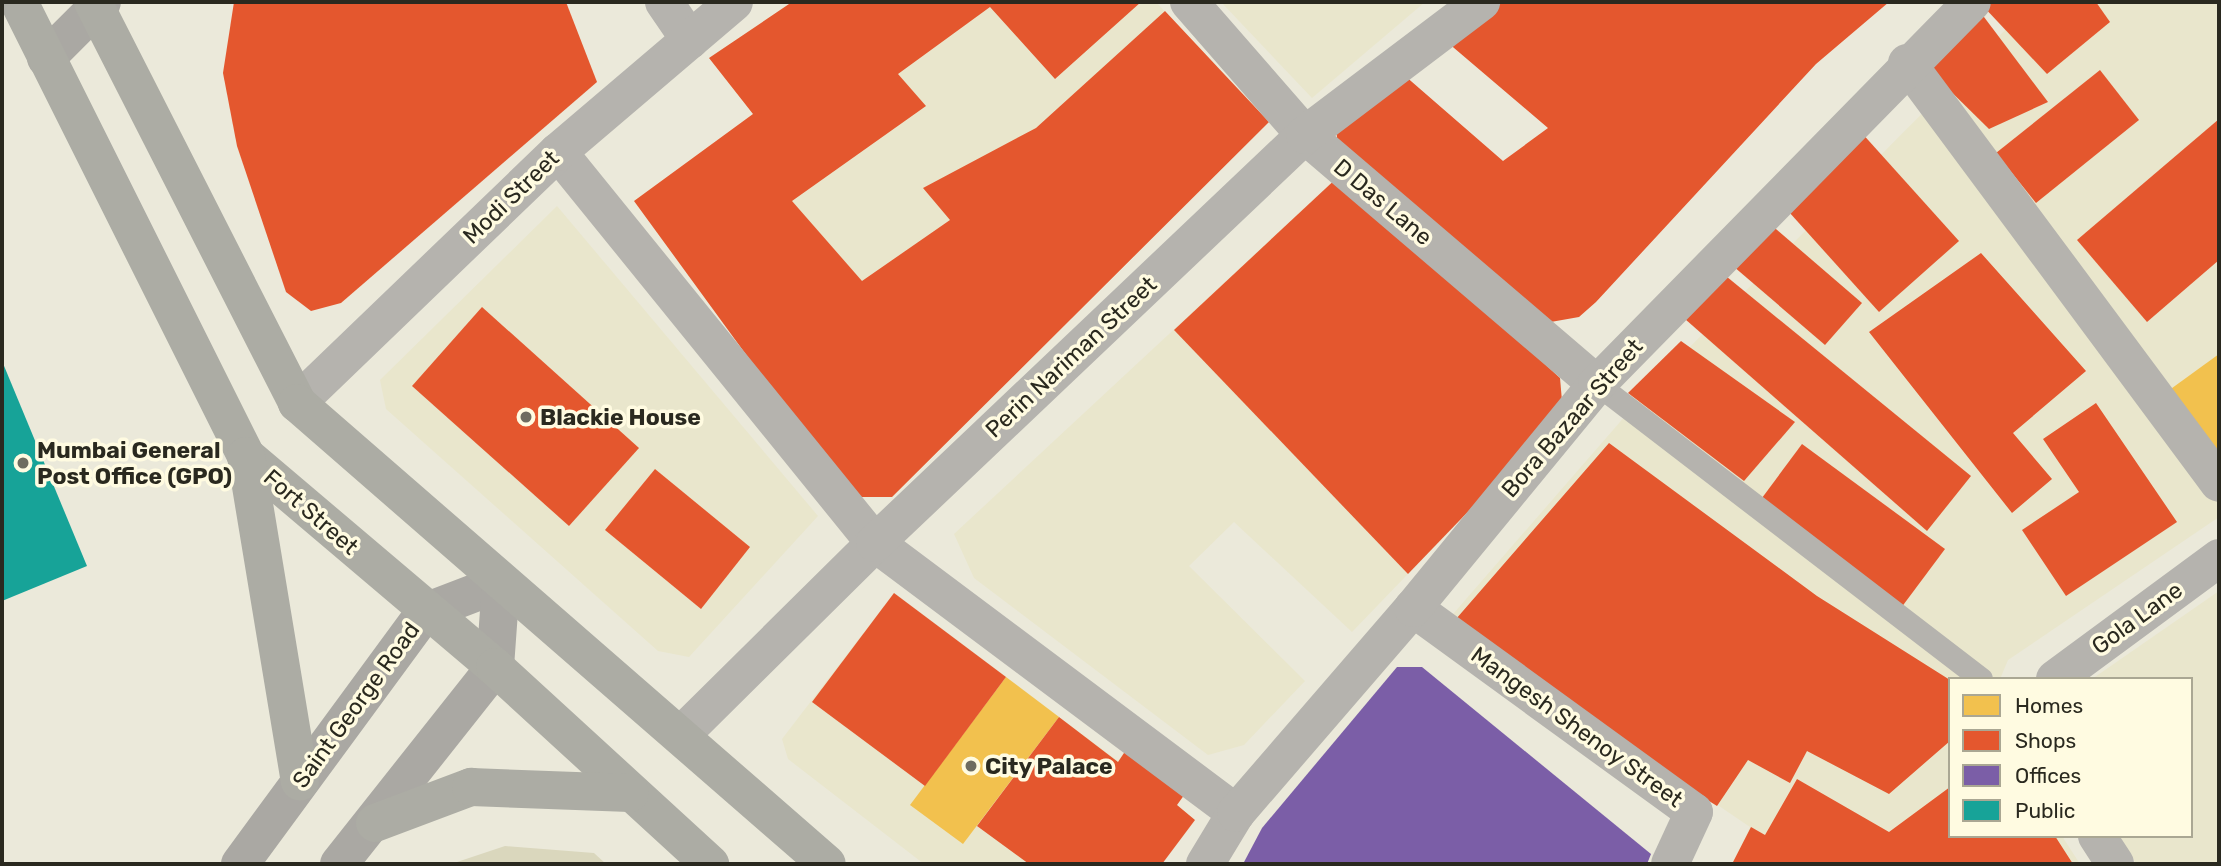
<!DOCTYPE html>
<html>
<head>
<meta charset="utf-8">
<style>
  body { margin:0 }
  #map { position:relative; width:2221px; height:866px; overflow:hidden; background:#ebe9da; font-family:Rubik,sans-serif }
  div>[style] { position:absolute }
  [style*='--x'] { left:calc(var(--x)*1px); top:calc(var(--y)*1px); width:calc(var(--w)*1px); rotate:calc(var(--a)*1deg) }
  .built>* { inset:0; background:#e9e6cc }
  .green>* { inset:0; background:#dad7bd }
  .homes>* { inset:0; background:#f2c14e }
  .shops>* { inset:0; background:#e4572e }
  .offices>* { inset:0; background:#7b5ea7 }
  .public>* { inset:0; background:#17a398 }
  .lane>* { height:23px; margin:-11.5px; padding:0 11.5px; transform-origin:11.5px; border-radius:11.5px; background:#b5b3ae }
  .street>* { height:38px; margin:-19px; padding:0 19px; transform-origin:19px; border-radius:19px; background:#b5b3ae }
  .secondary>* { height:38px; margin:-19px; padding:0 19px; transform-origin:19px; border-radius:19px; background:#aaa8a3 }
  .primary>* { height:38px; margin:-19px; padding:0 19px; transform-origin:19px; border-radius:19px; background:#acaca4 }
  .dots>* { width:19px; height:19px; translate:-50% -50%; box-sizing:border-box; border:4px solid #fffbe1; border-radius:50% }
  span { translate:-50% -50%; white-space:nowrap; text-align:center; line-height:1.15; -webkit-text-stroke:7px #fffbe1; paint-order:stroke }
  .street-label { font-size:23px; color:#2a291f }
  .poi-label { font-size:23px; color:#2a291f; font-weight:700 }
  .left { translate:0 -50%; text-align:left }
  .frame { position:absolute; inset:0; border:4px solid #2a291f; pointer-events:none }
  .legend { position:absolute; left:1948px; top:677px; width:245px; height:161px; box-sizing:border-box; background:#fffbe1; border:2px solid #aaa793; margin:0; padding:9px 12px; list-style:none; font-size:21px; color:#2a291f }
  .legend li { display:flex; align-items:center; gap:14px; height:35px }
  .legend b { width:35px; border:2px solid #aaa793 }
</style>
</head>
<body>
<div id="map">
  <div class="built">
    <div style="clip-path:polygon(792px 2px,1156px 2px,1269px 122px,892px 497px,850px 497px,634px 201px,753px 114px,709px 58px)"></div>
    <div style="clip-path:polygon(1221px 2px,1425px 2px,1312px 98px)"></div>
    <div style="clip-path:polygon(2033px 2px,2219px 2px,2219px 517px,2008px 660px,2000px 679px,1950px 679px,1950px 836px,2062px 836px,2080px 864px,1732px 864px,1750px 827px,1447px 621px,1653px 384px)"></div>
    <div style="clip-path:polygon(1340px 175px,1560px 378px,1563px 413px,1352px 632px,1234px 522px,1189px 566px,1305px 681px,1244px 745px,1208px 755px,974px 578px,954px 534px)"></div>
    <div style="clip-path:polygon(557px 206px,818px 516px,689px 657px,658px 651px,386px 409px,380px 380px)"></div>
    <div style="clip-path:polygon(2219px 591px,2219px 864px,2136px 864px,2119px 836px,2191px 836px,2191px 679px,2092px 679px)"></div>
    <div style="clip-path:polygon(894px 593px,1118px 761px,1128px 747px,1187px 791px,1177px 805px,1195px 820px,1162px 864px,924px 864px,788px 759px,782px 739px)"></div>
  </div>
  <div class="green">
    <div style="clip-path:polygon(505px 846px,594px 853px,606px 864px,451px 864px)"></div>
  </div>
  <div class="homes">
    <div style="clip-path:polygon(2219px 354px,2219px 463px,2168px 391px)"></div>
    <div style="clip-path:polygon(1006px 677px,1059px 717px,963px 844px,910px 805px)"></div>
  </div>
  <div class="shops">
    <div style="clip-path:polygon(234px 2px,566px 2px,597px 82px,341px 303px,311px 311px,286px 292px,237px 146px,223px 73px)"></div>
    <div style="clip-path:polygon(792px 2px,1141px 2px,1055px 79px,990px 7px,898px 74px,926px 106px,792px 201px,862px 281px,950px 220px,923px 188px,1036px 128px,1165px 11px,1269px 122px,892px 497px,850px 497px,634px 201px,753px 114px,709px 58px)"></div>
    <div style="clip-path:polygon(1498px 2px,1889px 2px,1816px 64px,1596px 302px,1579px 317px,1545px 323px,1339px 156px,1336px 128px,1404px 75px,1503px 161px,1548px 128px,1447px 42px)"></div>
    <div style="clip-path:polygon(1985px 2px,2096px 2px,2110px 22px,2047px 74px,1982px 5px)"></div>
    <div style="clip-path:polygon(1978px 9px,2048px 102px,1989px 129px,1922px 63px)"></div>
    <div style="clip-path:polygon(2100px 70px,2139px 120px,2036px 203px,1996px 153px)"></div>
    <div style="clip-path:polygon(2219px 119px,2219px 260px,2147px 322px,2077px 240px)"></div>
    <div style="clip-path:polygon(1860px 131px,1959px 241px,1879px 312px,1780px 202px)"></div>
    <div style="clip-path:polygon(1340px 175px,1560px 378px,1563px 413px,1408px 574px,1174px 330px)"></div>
    <div style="clip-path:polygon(1769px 223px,1862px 303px,1825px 345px,1733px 266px)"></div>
    <div style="clip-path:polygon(1981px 253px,2086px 371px,2013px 433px,2052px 479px,2012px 513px,1869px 332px)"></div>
    <div style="clip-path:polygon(1721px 272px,1971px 476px,1927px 531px,1677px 312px)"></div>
    <div style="clip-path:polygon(482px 307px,639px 448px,569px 526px,412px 386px)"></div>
    <div style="clip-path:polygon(1681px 341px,1795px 422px,1744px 481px,1628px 393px)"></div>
    <div style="clip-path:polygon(2096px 403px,2177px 522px,2066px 596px,2022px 530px,2079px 492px,2043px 439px)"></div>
    <div style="clip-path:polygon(1609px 443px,1817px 596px,1950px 680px,1950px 741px,1889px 794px,1807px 751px,1790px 783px,1748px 760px,1717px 806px,1663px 772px,1456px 619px)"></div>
    <div style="clip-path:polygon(1802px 444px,1945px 549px,1898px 612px,1756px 506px)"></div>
    <div style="clip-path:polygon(655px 469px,750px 547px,701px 609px,605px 530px)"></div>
    <div style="clip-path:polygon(894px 593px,1006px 677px,925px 786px,812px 702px)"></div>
    <div style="clip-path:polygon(1059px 717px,1118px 762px,1128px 747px,1187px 791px,1177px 805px,1195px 820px,1162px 864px,1029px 864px,977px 826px)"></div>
    <div style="clip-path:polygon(1797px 779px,1889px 832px,1950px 787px,1950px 836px,2055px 836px,2073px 864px,1732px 864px,1751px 827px,1765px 835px)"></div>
  </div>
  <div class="offices">
    <div style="clip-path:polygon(1397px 667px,1422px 667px,1651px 854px,1647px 864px,1243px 864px,1262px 828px)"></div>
  </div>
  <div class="public">
    <div style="clip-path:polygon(2px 361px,87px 566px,2px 601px)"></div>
  </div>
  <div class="lane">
    <div style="--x:1597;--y:384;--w:484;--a:37.5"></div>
  </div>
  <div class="street">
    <div style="--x:664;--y:2;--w:46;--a:55.6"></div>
    <div style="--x:1189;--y:2;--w:176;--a:48.9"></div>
    <div style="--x:1305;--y:135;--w:384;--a:40.5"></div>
    <div style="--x:1907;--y:63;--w:523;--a:53.39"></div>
    <div style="--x:558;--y:152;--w:503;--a:50.97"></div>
    <div style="--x:875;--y:543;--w:451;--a:36.8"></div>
    <div style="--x:297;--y:403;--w:362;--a:-43.9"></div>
    <div style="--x:558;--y:152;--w:231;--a:-40.4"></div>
    <div style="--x:1413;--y:608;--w:347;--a:36"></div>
    <div style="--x:1694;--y:812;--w:57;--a:114.8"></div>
    <div style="--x:2055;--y:679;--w:204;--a:-36.4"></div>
    <div style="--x:681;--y:735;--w:273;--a:-44.7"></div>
    <div style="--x:875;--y:543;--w:593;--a:-43.5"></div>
    <div style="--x:1305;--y:135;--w:221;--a:-37.1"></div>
    <div style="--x:2097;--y:836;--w:33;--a:57"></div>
    <div style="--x:1205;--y:864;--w:60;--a:-58.7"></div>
    <div style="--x:1236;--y:813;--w:271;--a:-49.2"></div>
    <div style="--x:1413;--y:608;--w:290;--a:-50.6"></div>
    <div style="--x:1597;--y:384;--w:535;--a:-45.53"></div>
  </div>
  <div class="secondary">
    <div style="--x:46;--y:58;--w:79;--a:-45"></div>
    <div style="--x:240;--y:864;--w:313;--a:-53.7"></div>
    <div style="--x:425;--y:612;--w:81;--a:-20.9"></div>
    <div style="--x:501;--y:583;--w:84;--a:94.1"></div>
    <div style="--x:495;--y:667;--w:251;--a:128.4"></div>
  </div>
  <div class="primary">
    <div style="--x:19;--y:2;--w:508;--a:63.43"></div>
    <div style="--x:246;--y:456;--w:326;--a:40.3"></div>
    <div style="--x:495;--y:667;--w:292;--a:42.5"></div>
    <div style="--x:93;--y:2;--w:450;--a:63"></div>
    <div style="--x:297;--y:403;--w:702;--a:41.02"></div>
    <div style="--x:246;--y:456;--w:330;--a:80.6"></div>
    <div style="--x:375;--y:823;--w:103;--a:-20.6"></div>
    <div style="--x:471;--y:787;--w:159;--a:2.2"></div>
  </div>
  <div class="dots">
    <div style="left:526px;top:417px;background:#6e6c60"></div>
    <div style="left:23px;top:463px;background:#6e6c60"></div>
    <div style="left:971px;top:766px;background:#6e6c60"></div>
  </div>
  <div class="street-label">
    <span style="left:511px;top:197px;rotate:-44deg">Modi Street</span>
    <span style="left:1383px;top:202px;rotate:40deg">D Das Lane</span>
    <span style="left:1071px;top:357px;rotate:-43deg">Perin Nariman Street</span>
    <span style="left:1572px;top:418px;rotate:-49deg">Bora Bazaar Street</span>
    <span style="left:311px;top:512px;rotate:41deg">Fort Street</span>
    <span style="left:2137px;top:618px;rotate:-36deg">Gola Lane</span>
    <span style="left:356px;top:705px;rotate:-54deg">Saint George Road</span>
    <span style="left:1577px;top:727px;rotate:36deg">Mangesh Shenoy Street</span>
  </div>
  <div class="poi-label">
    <span class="left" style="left:540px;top:417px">Blackie House</span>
    <span class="left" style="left:37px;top:463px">Mumbai General<br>Post Office (GPO)</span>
    <span class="left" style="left:985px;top:766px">City Palace</span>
  </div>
  <div class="frame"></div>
  <ul class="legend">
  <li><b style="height:19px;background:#f2c14e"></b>Homes</li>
  <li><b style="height:19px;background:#e4572e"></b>Shops</li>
  <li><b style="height:19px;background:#7b5ea7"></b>Offices</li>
  <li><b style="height:19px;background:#17a398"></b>Public</li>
  </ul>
</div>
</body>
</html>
